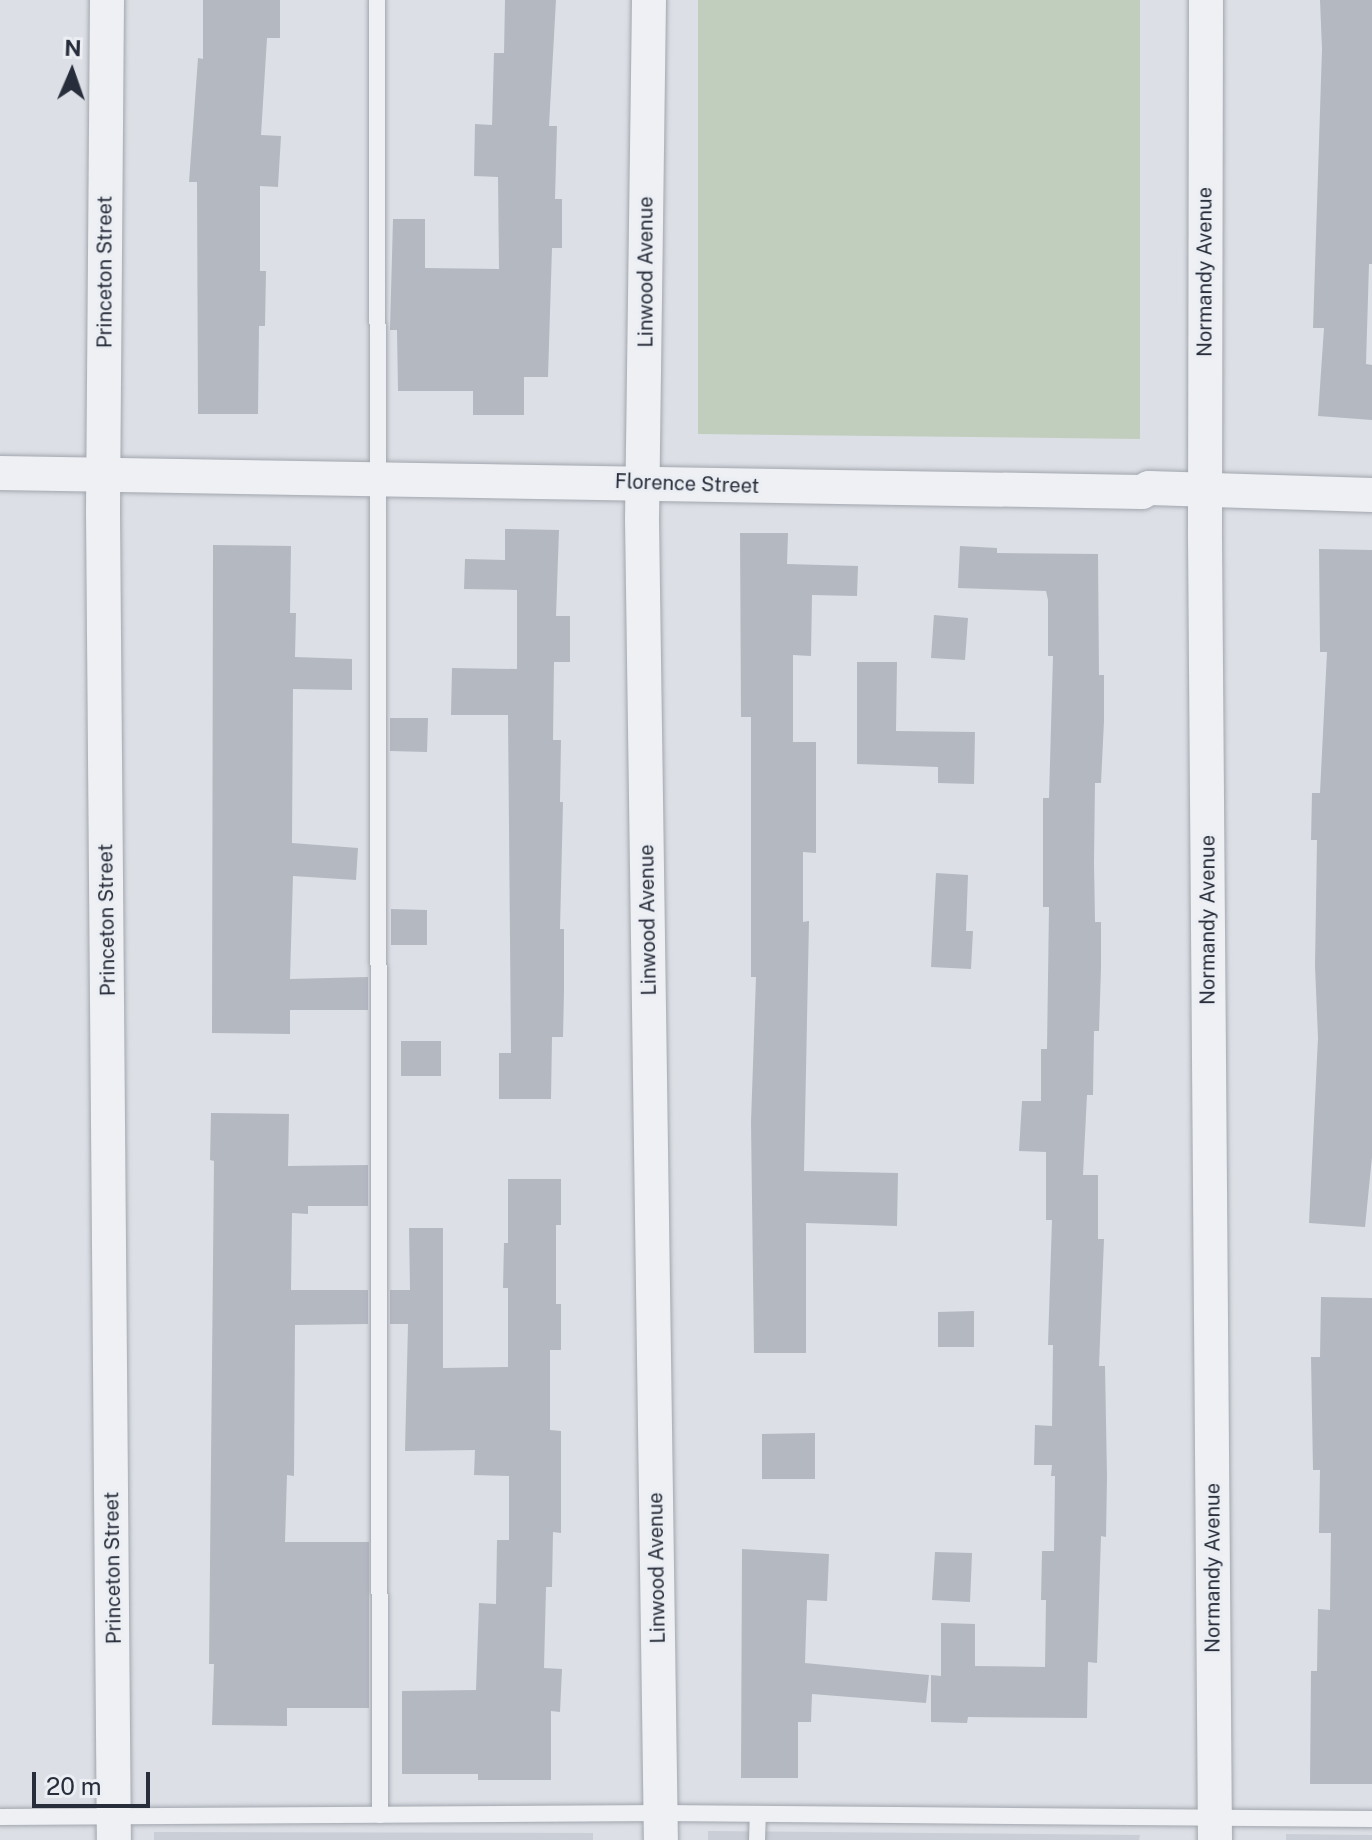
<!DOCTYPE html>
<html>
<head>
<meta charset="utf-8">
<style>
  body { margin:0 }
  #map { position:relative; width:1372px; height:1840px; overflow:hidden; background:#dcdfe5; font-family:"Public Sans",sans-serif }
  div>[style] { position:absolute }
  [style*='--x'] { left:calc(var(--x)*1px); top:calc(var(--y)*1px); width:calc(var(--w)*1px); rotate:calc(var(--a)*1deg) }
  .built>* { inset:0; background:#caced6 }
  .green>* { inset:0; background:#c1cebd }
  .building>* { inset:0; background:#b4b8c1 }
  .roads { filter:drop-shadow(0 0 2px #a2a6ae) drop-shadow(0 0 2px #a2a6ae) }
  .lane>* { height:16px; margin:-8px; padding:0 8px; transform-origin:8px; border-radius:8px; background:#eef0f4 }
  .street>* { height:34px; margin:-17px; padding:0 17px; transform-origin:17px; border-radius:17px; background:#eef0f4 }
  span { translate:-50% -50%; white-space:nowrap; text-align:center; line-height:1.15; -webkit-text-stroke:6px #ebeef3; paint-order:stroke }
  .street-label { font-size:20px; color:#272d3a }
  .north { position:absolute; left:32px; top:32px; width:80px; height:80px; -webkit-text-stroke:6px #ebeef3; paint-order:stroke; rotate:2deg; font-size:22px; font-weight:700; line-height:32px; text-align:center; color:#272d3a }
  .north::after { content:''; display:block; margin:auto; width:28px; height:36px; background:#272d3a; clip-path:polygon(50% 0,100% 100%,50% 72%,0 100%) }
  .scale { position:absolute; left:32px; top:1772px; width:118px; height:36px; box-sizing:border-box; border:4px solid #272d3a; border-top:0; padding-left:10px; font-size:24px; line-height:28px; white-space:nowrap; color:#272d3a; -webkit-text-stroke:6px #ebeef3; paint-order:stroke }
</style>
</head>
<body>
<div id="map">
  <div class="built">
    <div style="clip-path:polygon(708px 1831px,1140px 1835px,1139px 1840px,708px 1840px)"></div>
    <div style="clip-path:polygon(154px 1832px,593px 1833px,593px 1840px,154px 1840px)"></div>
    <div style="clip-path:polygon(1286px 1834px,1372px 1835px,1372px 1840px,1286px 1840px)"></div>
  </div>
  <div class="green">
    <div style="clip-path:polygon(698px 0,1140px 0,1140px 439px,698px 434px)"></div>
  </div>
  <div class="building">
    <div style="clip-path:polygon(203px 0,280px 0,280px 38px,267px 38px,261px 135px,281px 136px,278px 187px,260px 186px,260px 271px,266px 271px,265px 326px,259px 326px,258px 414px,198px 414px,197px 182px,189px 182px,198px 58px,203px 59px)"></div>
    <div style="clip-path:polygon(505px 0,556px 0,549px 126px,557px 126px,555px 199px,562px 199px,562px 248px,552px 248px,548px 377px,524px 377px,524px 415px,473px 415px,473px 391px,398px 391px,397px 330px,390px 330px,393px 219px,425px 219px,425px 268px,499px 269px,498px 177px,474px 176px,475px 124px,492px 125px,494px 53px,504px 53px)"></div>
    <div style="clip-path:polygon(1320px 0,1372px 0,1372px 264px,1369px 264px,1366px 364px,1372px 365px,1372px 420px,1318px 416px,1324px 328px,1313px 328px,1322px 49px)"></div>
    <div style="clip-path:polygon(505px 529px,559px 530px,556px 616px,570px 616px,570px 662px,554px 662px,553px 740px,561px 740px,560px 802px,563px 802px,560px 929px,564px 929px,564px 991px,563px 1037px,552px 1037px,551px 1099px,499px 1099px,499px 1053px,511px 1053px,508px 715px,451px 715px,452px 668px,517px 669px,517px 590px,464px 589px,465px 559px,505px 560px)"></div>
    <div style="clip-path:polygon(740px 533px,788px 533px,787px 564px,858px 566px,857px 596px,812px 595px,811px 656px,793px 655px,793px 742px,816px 742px,816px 853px,803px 852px,803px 922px,809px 921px,804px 1171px,898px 1173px,897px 1226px,806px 1223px,806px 1353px,754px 1353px,751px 1122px,756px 977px,751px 977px,751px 717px,741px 717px)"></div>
    <div style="clip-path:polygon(213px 545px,291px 546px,290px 613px,296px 613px,295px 657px,352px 659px,352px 690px,293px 689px,292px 843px,358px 848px,356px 880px,293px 876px,290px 979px,368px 977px,368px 1010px,290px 1010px,290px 1034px,212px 1033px)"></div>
    <div style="clip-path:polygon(960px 546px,997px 548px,997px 553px,1098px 554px,1099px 675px,1104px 675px,1104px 721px,1101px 783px,1095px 783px,1094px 862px,1095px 922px,1101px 922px,1101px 968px,1099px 1031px,1094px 1031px,1093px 1095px,1087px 1095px,1083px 1175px,1098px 1175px,1098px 1239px,1104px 1239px,1099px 1366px,1105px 1366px,1107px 1477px,1106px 1537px,1101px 1536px,1097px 1663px,1088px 1662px,1087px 1718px,968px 1717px,967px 1723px,931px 1722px,931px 1675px,941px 1676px,941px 1623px,975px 1624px,975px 1666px,1045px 1667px,1046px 1600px,1041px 1600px,1042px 1551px,1054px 1551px,1055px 1476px,1051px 1476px,1052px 1465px,1034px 1465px,1035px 1425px,1052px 1426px,1053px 1345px,1048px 1345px,1052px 1220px,1046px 1220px,1046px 1152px,1019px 1151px,1022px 1101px,1041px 1101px,1041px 1049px,1047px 1049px,1049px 907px,1043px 907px,1043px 798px,1049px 798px,1053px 656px,1048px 656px,1048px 600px,1046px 591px,958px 588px)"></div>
    <div style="clip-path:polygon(1319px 549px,1372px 550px,1372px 1157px,1365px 1227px,1309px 1223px,1318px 1038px,1315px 966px,1317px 840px,1311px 840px,1312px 793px,1320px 793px,1327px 652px,1320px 652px)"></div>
    <div style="clip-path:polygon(934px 615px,968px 618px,965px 660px,931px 658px)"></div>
    <div style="clip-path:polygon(857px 662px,897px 662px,896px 731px,975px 732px,974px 784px,938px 783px,938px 767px,857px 764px)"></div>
    <div style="clip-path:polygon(390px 718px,428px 718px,427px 752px,390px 751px)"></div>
    <div style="clip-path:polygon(936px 873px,968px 875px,966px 931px,973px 931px,971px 969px,931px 967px)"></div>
    <div style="clip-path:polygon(391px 909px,427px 910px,427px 945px,391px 945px)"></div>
    <div style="clip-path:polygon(401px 1041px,441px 1041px,441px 1076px,401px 1076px)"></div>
    <div style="clip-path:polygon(211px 1113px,289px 1114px,288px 1166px,368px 1165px,368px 1206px,308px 1206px,308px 1214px,292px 1213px,291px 1290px,368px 1290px,368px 1324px,295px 1325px,294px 1476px,287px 1475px,285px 1542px,369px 1542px,369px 1708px,287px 1708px,287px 1726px,212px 1725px,214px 1664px,209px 1664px,214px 1161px,210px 1160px)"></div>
    <div style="clip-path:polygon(508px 1179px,561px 1179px,561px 1225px,556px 1225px,556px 1304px,561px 1304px,561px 1350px,550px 1350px,550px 1430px,561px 1431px,561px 1533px,553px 1532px,552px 1587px,546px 1587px,544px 1668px,562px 1669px,560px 1712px,551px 1711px,551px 1780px,478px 1780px,478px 1774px,402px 1774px,402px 1691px,476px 1690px,479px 1603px,496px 1604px,497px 1540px,509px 1540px,509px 1476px,474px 1475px,475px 1450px,405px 1451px,408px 1324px,390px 1324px,390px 1290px,410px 1290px,409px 1228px,443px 1228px,443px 1368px,508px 1367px,508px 1288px,503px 1288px,504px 1243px,508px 1243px)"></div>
    <div style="clip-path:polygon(1321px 1297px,1372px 1298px,1372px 1784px,1310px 1784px,1311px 1671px,1317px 1671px,1318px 1609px,1330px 1610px,1331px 1533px,1319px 1533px,1320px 1470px,1313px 1470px,1311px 1357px,1320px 1357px)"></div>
    <div style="clip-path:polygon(974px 1311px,974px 1347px,938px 1347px,938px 1312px)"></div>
    <div style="clip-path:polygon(815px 1433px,815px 1479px,762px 1479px,762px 1434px)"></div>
    <div style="clip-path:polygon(742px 1549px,829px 1554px,827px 1601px,807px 1600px,805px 1663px,929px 1675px,926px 1703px,812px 1694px,811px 1722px,798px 1722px,798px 1778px,741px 1778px)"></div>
    <div style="clip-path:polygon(935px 1552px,972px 1553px,970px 1602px,932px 1600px)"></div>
  </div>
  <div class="roads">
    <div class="lane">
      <div style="--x:377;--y:0;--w:1815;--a:89.91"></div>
      <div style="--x:0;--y:1817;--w:661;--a:-0.35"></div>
      <div style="--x:661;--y:1813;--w:711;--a:0.48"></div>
      <div style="--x:757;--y:1840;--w:26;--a:-88"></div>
    </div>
    <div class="street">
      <div style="--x:107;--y:0;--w:513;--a:90.45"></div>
      <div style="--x:103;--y:513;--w:1327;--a:89.53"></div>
      <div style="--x:649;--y:0;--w:519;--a:90.77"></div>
      <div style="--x:642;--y:519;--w:1321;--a:89.18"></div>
      <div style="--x:1206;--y:0;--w:538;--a:90.11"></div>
      <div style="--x:1205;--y:538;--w:1302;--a:89.56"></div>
      <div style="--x:0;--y:473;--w:1142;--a:0.95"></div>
      <div style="--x:1142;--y:492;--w:8;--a:-30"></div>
      <div style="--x:1149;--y:488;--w:223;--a:1.8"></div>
    </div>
  </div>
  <div class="street-label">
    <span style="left:105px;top:272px;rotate:-90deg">Princeton Street</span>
    <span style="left:646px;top:272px;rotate:-90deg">Linwood Avenue</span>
    <span style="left:1205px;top:272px;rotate:-90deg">Normandy Avenue</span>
    <span style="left:687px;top:484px;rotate:2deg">Florence Street</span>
    <span style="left:107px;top:920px;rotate:-91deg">Princeton Street</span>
    <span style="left:648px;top:920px;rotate:-91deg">Linwood Avenue</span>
    <span style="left:1208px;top:920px;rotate:-90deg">Normandy Avenue</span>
    <span style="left:113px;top:1568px;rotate:-91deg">Princeton Street</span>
    <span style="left:657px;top:1568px;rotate:-91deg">Linwood Avenue</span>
    <span style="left:1213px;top:1568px;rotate:-90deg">Normandy Avenue</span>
  </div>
  <div class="north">N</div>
  <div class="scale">20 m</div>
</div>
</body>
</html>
